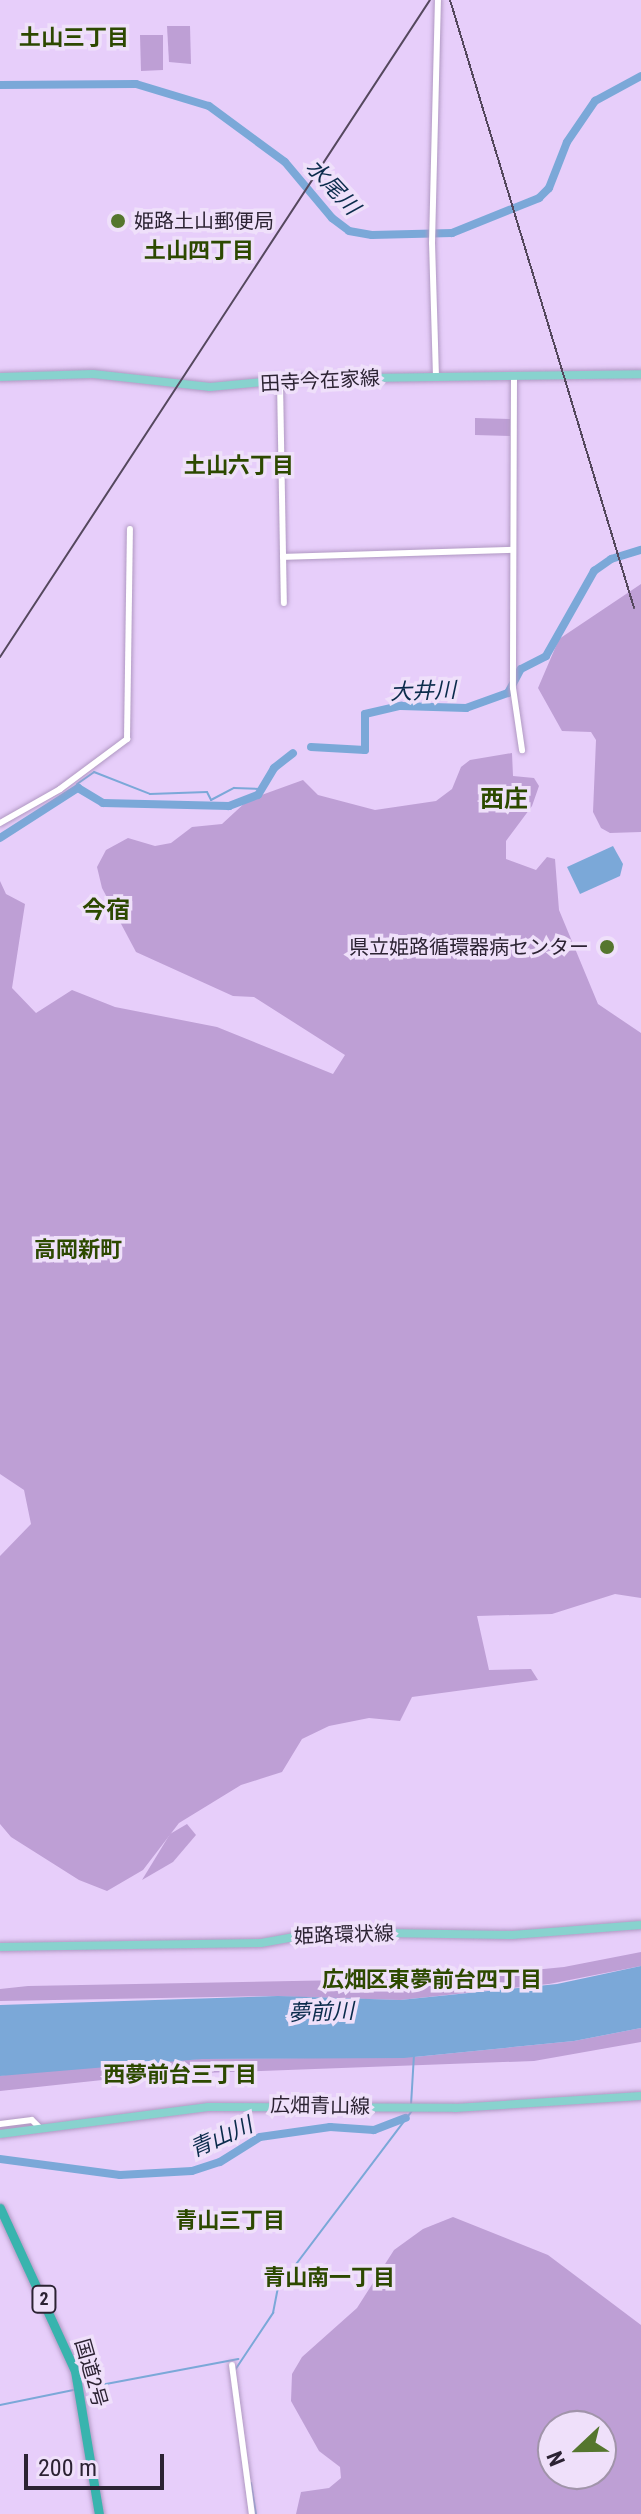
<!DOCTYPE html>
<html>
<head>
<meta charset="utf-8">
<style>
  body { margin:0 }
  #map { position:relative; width:641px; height:2514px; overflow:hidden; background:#e7cefa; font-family:"Roboto Condensed","Noto Sans JP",sans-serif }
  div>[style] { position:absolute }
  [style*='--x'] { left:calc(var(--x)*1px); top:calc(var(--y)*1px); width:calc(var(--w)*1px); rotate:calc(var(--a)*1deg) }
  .green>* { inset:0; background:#be9fd5 }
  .water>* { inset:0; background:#7ba8d8 }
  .stream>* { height:2px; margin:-1px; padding:0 1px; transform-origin:1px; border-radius:1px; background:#7ba8d8 }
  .river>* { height:8px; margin:-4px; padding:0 4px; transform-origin:4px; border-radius:4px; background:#7ba8d8 }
  .roads { filter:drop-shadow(0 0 2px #b098c2) drop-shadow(0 0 2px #b098c2) }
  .minor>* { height:6px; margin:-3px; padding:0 3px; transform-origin:3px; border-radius:3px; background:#fff }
  .major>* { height:8px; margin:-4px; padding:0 4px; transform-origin:4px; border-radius:4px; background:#88d2ce }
  .highway>* { height:9px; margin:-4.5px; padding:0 4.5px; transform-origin:4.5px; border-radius:4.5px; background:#38b4ae }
  .rail>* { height:2px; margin:-1px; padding:0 1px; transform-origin:1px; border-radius:1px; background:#55485e }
  .dots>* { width:22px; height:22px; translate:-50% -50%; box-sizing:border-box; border:4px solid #efe0fa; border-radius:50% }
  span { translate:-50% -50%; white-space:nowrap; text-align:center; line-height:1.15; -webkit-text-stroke:7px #efe0fa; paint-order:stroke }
  .shield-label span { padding:2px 6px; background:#efe0fa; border:2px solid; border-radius:6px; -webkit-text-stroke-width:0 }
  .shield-label { font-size:18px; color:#2c2333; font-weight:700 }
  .poi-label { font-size:20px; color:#2c2333 }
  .left { translate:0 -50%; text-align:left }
  .right { translate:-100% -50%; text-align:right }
  .street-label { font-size:20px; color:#2c2333 }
  .neighbourhood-label { font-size:22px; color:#2d4900; font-weight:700 }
  .water-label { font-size:22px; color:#0a2b4b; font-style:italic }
  .quarter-label { font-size:24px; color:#2d4900; font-weight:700 }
  .north { position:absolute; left:537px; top:2410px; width:80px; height:80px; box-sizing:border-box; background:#efe0fa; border:2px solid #a194aa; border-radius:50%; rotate:248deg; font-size:22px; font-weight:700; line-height:32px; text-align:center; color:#2c2333 }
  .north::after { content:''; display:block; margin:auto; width:28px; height:36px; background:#55762e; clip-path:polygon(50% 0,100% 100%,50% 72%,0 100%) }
  .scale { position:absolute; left:24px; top:2454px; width:140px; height:36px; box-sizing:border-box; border:4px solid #2c2333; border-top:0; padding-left:10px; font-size:24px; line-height:28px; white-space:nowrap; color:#2c2333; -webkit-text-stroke:6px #efe0fa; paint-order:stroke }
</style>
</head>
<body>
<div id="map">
  <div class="green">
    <div style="clip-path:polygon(167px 26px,190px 26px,191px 64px,169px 62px)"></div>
    <div style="clip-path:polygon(163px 35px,163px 70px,141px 71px,140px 35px)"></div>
    <div style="clip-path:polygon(475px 418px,510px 419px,510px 436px,475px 435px)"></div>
    <div style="clip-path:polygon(641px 584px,641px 832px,610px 833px,601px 828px,593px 812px,596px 740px,591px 732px,562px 731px,538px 688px,559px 639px)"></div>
    <div style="clip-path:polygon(512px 753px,513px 776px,534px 778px,539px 786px,532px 806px,506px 841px,506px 859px,536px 870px,547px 857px,555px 859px,559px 910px,598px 1004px,641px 1033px,641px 1598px,615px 1594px,552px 1614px,477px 1616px,489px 1670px,531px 1669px,538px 1680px,412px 1697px,400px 1721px,369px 1718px,329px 1726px,302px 1739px,282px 1772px,241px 1785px,179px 1823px,143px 1870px,107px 1891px,79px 1880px,11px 1837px,0 1824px,0 1556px,31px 1524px,24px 1490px,0 1474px,0 881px,6px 894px,25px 904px,12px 988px,36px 1013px,72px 990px,115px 1007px,217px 1027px,333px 1074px,345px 1055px,254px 997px,233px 996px,136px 952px,102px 888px,97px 867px,106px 850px,128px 838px,155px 846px,171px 843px,192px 827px,222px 824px,248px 800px,303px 780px,318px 795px,375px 810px,436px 801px,452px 789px,461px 767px,470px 760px)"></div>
    <div style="clip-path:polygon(187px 1824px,196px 1835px,173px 1862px,142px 1880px,170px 1834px)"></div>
    <div style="clip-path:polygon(641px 1952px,641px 1966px,549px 1984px,400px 2000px,266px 1996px,0 2001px,0 1989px,28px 1986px,450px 1978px,564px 1967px)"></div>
    <div style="clip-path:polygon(641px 2028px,641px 2042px,534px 2061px,149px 2075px,0 2091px,0 2076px,21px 2072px,198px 2059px,414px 2057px,574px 2041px)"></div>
    <div style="clip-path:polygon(evenodd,453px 2217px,548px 2255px,641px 2325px,641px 2514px,296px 2514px,301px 2492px,329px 2488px,341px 2478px,340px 2467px,319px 2451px,291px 2401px,292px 2374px,302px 2357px,357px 2308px,394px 2250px,423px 2229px,453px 2217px,601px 2426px,601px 2474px,553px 2474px,553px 2426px,601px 2426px)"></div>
  </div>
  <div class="water">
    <div style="clip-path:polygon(613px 846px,623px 864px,620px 876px,580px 894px,567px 867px)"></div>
    <div style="clip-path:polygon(641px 1966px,641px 2028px,574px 2041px,404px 2058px,202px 2059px,0 2076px,0 2005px,278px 1996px,400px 2000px,557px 1984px)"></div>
  </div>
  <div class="stream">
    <div style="--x:77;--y:784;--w:21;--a:-35"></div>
    <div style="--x:94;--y:772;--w:60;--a:21.4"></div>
    <div style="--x:150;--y:794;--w:57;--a:-2"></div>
    <div style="--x:207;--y:792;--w:9;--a:63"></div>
    <div style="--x:211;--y:800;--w:26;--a:-28"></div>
    <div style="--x:234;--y:788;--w:26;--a:2"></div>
    <div style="--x:411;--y:2105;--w:50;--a:-86.6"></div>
    <div style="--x:235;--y:2370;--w:69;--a:-56.3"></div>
    <div style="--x:273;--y:2313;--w:25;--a:-79"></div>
    <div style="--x:278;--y:2288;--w:222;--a:-52.9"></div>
    <div style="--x:90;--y:2387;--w:151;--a:-10.7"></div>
    <div style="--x:0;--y:2405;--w:75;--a:-11.6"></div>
    <div style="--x:251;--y:2483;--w:31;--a:81"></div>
  </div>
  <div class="river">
    <div style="--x:0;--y:85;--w:136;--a:-0.4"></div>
    <div style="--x:136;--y:84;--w:76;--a:16.8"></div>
    <div style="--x:209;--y:106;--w:94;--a:36.4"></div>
    <div style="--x:285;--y:162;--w:73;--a:50"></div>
    <div style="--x:332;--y:218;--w:21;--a:37"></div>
    <div style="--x:349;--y:231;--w:23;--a:10"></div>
    <div style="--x:372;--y:235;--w:80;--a:-1.4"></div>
    <div style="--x:452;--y:233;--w:94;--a:-21.9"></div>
    <div style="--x:539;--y:198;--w:14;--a:-45"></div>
    <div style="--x:549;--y:188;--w:49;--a:-68.6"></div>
    <div style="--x:567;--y:142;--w:50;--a:-55.7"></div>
    <div style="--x:595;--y:101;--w:52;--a:-28.5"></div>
    <div style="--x:311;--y:747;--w:54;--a:3.2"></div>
    <div style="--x:365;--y:750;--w:36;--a:-90"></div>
    <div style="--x:365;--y:714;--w:37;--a:-13"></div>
    <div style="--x:401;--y:706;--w:65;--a:1.8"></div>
    <div style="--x:466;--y:708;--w:45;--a:-19.7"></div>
    <div style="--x:508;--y:693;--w:27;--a:-62"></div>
    <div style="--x:521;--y:669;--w:28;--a:-27"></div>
    <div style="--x:546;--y:656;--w:98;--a:-60.5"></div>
    <div style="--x:594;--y:571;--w:21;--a:-35"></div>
    <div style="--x:611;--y:559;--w:31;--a:-17"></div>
    <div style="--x:0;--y:838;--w:93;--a:-32.7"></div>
    <div style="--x:78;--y:788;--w:29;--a:31"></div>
    <div style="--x:103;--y:803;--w:126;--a:1.4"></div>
    <div style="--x:229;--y:806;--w:31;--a:-21"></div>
    <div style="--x:258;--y:795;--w:31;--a:-59"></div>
    <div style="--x:274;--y:768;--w:24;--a:-38"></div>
    <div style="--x:0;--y:2159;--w:121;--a:7.6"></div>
    <div style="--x:120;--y:2175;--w:72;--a:-3.2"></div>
    <div style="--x:192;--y:2171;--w:29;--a:-18"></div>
    <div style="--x:220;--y:2162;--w:47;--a:-32"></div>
    <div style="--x:260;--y:2137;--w:71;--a:-8.1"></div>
    <div style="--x:330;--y:2127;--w:44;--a:3.9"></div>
    <div style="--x:374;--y:2130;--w:34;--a:-21"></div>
  </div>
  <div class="roads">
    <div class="minor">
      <div style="--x:514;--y:376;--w:312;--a:90.2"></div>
      <div style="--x:513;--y:688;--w:63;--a:81.7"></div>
      <div style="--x:436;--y:377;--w:134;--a:-91.7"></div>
      <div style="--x:432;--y:243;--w:243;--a:-88.6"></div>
      <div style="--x:280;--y:382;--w:221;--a:89"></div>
      <div style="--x:283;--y:557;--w:229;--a:-1.8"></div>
      <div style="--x:0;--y:823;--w:69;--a:-29.5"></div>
      <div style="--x:60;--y:789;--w:84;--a:-36.7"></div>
      <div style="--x:127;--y:739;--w:210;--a:-89.2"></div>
      <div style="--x:0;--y:2124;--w:32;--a:-7"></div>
      <div style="--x:32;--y:2120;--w:11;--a:45"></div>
      <div style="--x:232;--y:2365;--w:150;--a:82.4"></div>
    </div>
    <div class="major">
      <div style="--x:0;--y:377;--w:93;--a:-1.8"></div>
      <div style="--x:93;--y:374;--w:118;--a:6.3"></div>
      <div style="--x:210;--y:387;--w:85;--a:-5.4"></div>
      <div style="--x:295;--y:379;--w:346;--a:-0.8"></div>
      <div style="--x:0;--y:1947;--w:261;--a:-0.9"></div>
      <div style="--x:261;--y:1943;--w:62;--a:-10.2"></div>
      <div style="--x:322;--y:1932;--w:190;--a:0.9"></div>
      <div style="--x:512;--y:1935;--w:129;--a:-4.4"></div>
      <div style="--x:0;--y:2134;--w:210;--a:-7.4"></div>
      <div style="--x:208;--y:2107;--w:247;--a:0.2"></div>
      <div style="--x:455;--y:2108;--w:186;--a:-3.7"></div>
    </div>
    <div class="highway">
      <div style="--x:0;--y:2208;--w:179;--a:65.3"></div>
      <div style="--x:75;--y:2371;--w:145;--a:80.5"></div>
    </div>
  </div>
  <div class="rail">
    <div style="--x:450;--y:0;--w:635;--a:73.16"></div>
    <div style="--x:0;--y:657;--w:785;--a:-56.8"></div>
  </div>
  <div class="dots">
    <div style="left:118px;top:221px;background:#55762e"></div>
    <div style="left:607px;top:947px;background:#55762e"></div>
  </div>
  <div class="shield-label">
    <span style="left:44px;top:2299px">2</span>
  </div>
  <div class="poi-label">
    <span class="left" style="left:134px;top:221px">姫路土山郵便局</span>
    <span class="right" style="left:589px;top:947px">県立姫路循環器病センター</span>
  </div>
  <div class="street-label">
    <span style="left:320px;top:381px;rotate:-3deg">田寺今在家線</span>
    <span style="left:344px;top:1935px;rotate:-2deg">姫路環状線</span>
    <span style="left:320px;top:2106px;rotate:1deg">広畑青山線</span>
    <span style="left:91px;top:2373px;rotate:74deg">国道2号</span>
  </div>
  <div class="neighbourhood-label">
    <span style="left:74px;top:38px">土山三丁目</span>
    <span style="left:199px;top:251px">土山四丁目</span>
    <span style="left:239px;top:466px">土山六丁目</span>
    <span style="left:78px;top:1250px">高岡新町</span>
    <span style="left:432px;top:1980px">広畑区東夢前台四丁目</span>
    <span style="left:180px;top:2075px">西夢前台三丁目</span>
    <span style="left:230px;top:2221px">青山三丁目</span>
    <span style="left:329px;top:2278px">青山南一丁目</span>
  </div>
  <div class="water-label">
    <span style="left:333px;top:187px;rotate:47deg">水尾川</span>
    <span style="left:423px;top:691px;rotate:-2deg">大井川</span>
    <span style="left:321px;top:2012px;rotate:-2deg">夢前川</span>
    <span style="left:221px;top:2137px;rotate:-24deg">青山川</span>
  </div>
  <div class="quarter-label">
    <span style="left:504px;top:800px">西庄</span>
    <span style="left:106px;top:911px">今宿</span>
  </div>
  <div class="north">N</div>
  <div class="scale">200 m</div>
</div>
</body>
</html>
